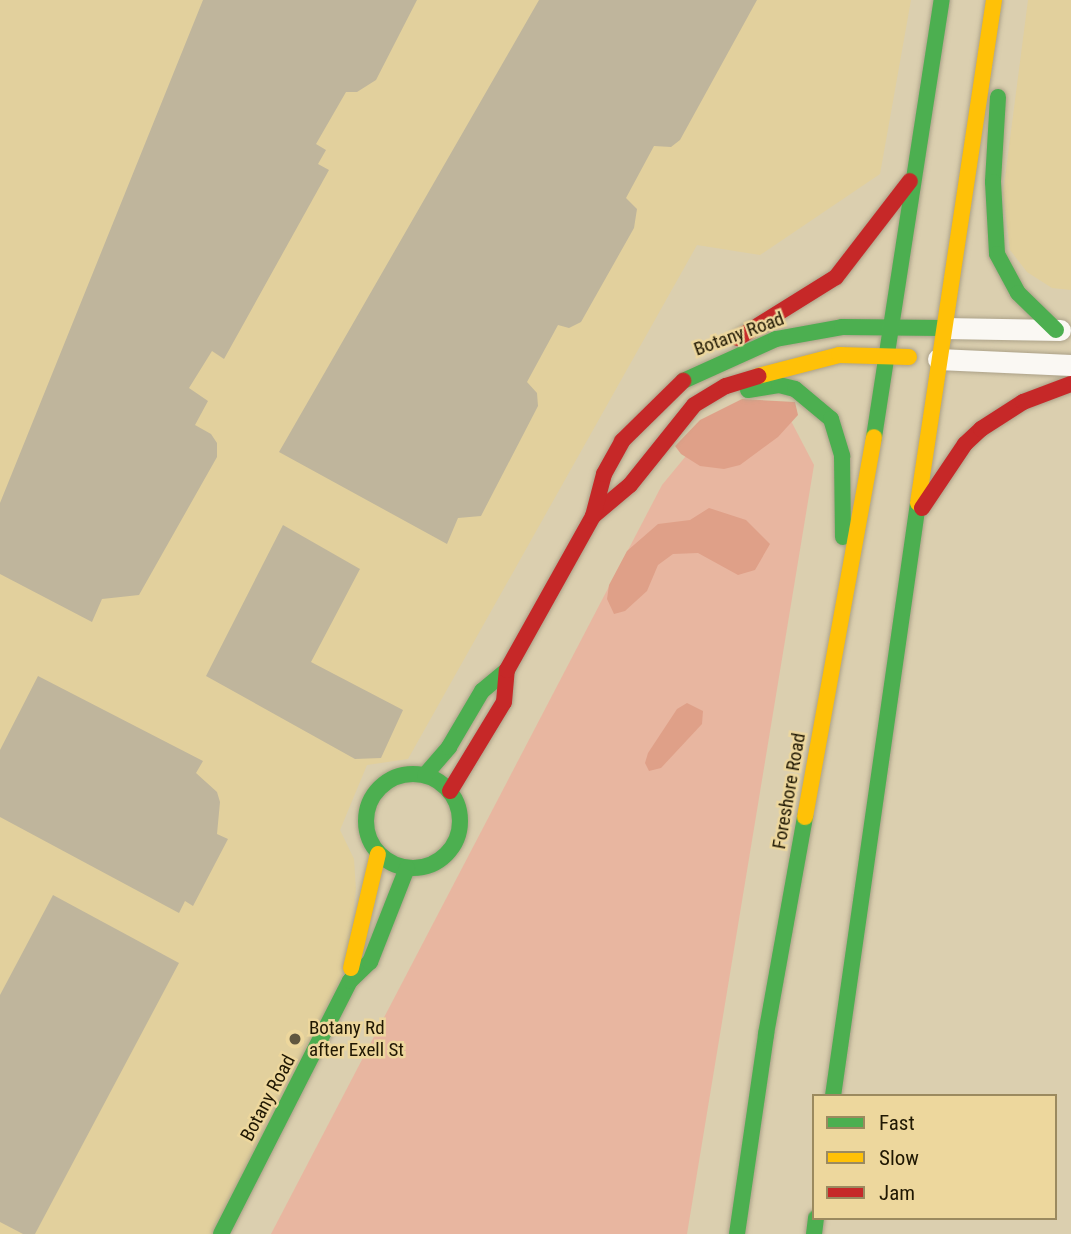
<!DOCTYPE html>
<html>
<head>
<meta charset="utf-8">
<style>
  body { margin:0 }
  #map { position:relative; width:1071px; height:1234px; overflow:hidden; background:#dbcfaf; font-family:"Roboto Condensed",sans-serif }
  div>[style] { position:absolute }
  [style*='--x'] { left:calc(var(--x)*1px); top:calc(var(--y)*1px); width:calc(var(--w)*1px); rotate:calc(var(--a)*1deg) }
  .built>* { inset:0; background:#e2d09d }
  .green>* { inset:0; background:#e8b6a0 }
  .forest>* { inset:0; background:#dfa088 }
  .building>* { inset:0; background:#bfb59c }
  .roads { filter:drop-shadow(0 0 2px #aba188) drop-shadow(0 0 2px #aba188) }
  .street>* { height:21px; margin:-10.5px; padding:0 10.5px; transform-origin:10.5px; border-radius:10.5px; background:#faf8f3 }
  .fast>* { height:16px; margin:-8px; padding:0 8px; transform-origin:8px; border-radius:8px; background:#4caf50 }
  .fast>.ring { margin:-8px; padding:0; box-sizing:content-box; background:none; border:16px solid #4caf50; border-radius:50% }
  .slow>* { height:16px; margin:-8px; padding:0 8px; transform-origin:8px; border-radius:8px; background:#ffc107 }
  .jam>* { height:16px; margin:-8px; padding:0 8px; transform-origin:8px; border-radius:8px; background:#c62828 }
  .dots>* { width:19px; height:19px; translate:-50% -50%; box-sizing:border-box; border:4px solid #edd79d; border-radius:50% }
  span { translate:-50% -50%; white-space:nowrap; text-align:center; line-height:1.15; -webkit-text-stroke:5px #edd79d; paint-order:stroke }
  .street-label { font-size:19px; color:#1f1702 }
  .poi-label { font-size:19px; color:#1f1702 }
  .left { translate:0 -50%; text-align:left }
  .legend { position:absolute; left:812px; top:1094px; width:245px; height:126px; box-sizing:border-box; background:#edd79d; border:2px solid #9b8a5f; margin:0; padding:9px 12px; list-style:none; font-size:21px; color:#1f1702 }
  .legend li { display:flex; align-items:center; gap:14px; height:35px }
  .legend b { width:35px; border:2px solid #9b8a5f }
</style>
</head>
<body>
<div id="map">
  <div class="built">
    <div style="clip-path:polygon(0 0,911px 0,880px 174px,760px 255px,697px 245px,408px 759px,367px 765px,340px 830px,354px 859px,356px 890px,344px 988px,221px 1234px,0 1234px)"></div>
    <div style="clip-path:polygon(1028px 0,1071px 0,1071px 290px,1052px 288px,1027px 272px,1010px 250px,1003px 193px)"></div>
  </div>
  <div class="green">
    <div style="clip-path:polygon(790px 419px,814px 465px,687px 1234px,271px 1234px,662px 485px,695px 445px)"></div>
  </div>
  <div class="forest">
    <div style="clip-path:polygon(742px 399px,795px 402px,798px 415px,778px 437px,740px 465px,724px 469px,700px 466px,681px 454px,675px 446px,700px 420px)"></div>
    <div style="clip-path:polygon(709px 508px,746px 520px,770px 544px,755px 570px,738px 575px,698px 553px,673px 554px,658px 565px,647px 591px,625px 611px,614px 614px,607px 599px,609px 585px,627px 551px,658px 524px,690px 520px)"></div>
    <div style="clip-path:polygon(687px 703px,703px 711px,702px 724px,661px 768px,649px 771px,645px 763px,648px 753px,677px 709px)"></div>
  </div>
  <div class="building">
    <div style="clip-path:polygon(203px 0,417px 0,376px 80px,357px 92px,346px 92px,316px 144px,326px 150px,318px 164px,329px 170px,224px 359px,212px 351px,189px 388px,208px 401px,195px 425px,211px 434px,217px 443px,217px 457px,139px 595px,102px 599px,92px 622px,0 574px,0 503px)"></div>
    <div style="clip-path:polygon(539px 0,757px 0,680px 140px,671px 147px,654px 146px,626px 198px,637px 209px,634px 228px,581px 322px,569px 328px,558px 325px,527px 382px,537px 393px,538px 406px,481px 516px,458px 518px,447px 544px,279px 452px)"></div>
    <div style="clip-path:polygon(283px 525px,360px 569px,311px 662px,403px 710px,381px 758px,355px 759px,206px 676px)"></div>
    <div style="clip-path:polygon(38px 676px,203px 761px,196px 773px,217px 792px,220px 802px,217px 834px,228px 839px,193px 906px,185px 901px,179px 913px,0 817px,0 750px)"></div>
    <div style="clip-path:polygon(53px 895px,179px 963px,35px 1234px,23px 1234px,0 1222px,0 995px)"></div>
  </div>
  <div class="roads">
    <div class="street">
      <div style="--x:943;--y:328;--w:117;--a:1"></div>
      <div style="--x:938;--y:359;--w:133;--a:2.6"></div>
    </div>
    <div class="fast">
      <div style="--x:998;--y:97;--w:85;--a:93.4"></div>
      <div style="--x:993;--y:182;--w:72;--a:86.8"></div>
      <div style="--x:997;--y:254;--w:44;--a:61.7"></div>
      <div style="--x:1018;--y:293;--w:53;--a:44.2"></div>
      <div style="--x:683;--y:381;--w:102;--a:-24.3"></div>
      <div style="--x:776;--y:339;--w:67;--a:-10.3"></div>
      <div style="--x:842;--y:327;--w:101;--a:0.6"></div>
      <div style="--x:748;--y:390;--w:31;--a:-9"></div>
      <div style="--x:779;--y:385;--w:16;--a:14"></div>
      <div style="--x:795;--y:389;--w:47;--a:39.8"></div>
      <div style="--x:831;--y:419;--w:39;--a:73"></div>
      <div style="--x:842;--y:456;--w:81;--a:89.3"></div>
      <div style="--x:874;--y:437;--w:442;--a:-81.2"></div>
      <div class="ring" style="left:366px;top:774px;width:78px;height:78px"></div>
      <div style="--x:425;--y:775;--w:37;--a:-49"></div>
      <div style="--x:449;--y:747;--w:65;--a:-59.5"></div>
      <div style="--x:482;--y:691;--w:33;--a:-40"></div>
      <div style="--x:833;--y:1096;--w:599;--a:-81.84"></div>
      <div style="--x:221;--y:1234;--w:284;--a:-63"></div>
      <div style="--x:350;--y:981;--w:28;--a:-44"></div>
      <div style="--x:370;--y:962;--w:101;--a:-68.5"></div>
      <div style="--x:737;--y:1234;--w:202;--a:-81.7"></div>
      <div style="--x:766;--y:1034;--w:220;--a:-79.8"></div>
      <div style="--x:814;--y:1234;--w:16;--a:-83"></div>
    </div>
    <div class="slow">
      <div style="--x:758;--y:376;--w:84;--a:-14.5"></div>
      <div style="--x:839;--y:355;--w:70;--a:1.6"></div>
      <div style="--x:918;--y:503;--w:509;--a:-81.41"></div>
      <div style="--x:805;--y:817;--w:386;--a:-79.7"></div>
      <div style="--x:351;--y:968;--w:117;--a:-76.7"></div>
    </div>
    <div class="jam">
      <div style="--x:738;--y:338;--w:115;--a:-31.9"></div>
      <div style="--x:836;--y:277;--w:121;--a:-52.4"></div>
      <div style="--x:922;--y:508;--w:77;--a:-56.1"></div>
      <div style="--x:965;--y:444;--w:22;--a:-43"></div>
      <div style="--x:981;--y:429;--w:50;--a:-32.7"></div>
      <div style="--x:1023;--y:402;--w:51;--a:-20.6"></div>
      <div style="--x:593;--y:516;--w:48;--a:-40"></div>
      <div style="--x:630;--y:485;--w:102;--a:-51.3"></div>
      <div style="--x:694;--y:405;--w:37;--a:-31"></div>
      <div style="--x:726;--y:386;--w:34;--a:-17"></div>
      <div style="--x:450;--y:791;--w:104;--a:-58.8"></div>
      <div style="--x:504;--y:702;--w:32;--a:-85"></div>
      <div style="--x:507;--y:670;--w:176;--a:-60.8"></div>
      <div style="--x:593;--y:516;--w:43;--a:-75.3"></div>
      <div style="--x:604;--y:474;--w:38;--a:-61"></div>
      <div style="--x:622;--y:441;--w:86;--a:-44.5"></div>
    </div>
  </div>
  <div class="dots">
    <div style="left:295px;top:1039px;background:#61573f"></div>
  </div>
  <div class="street-label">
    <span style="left:739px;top:334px;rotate:-20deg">Botany Road</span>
    <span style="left:789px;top:791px;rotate:-80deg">Foreshore Road</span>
    <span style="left:268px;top:1098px;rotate:-62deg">Botany Road</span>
  </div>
  <div class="poi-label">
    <span class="left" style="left:309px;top:1039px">Botany Rd<br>after Exell St</span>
  </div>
  <ul class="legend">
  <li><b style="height:9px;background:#4caf50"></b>Fast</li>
  <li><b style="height:9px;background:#ffc107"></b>Slow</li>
  <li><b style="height:9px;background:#c62828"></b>Jam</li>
  </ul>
</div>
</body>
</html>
